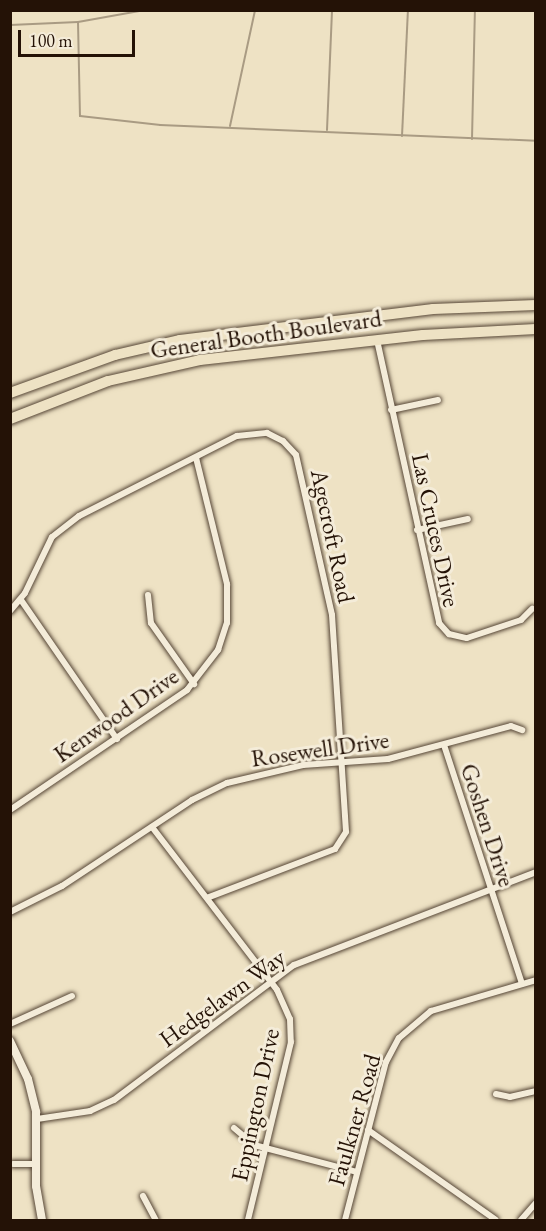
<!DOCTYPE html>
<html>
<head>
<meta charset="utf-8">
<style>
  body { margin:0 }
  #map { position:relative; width:546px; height:1231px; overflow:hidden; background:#eee2c4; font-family:"EB Garamond",serif }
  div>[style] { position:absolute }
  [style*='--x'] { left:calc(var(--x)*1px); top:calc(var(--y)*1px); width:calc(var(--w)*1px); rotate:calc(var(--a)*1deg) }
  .stream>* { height:2px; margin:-1px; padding:0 1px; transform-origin:1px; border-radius:1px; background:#a99b83 }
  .roads { filter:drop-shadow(0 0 2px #564636) drop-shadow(0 0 2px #564636) }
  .minor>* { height:6px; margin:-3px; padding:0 3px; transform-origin:3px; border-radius:3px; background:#f4ecd9 }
  .tertiary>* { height:8px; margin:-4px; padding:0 4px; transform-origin:4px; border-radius:4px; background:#f4ecd9 }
  .trunk>* { height:10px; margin:-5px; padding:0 5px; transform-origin:5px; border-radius:5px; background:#eee2c4 }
  span { translate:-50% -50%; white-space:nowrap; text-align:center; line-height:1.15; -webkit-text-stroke:6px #f4ecd9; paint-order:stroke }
  .street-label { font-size:24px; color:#241206 }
  .frame { position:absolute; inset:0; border:12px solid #241206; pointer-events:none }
  .scale { position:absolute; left:18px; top:30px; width:117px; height:27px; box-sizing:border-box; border:3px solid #241206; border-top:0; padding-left:8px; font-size:18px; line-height:21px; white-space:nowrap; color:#241206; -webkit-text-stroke:4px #f4ecd9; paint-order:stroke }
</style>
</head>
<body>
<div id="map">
  <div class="stream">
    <div style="--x:78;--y:22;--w:94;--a:88.8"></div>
    <div style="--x:80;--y:116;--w:81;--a:6.4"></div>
    <div style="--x:160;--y:125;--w:376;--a:2.4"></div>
    <div style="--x:10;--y:25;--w:68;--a:-2.5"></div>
    <div style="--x:78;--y:22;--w:68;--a:-10.2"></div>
    <div style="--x:230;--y:126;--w:119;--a:-77.8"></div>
    <div style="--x:327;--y:130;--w:120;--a:-87.6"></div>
    <div style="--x:402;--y:136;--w:126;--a:-87.3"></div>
    <div style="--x:472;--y:139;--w:129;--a:-88.7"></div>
  </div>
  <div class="roads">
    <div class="minor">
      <div style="--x:377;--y:340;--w:290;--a:77.6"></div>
      <div style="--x:439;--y:623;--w:15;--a:48"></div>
      <div style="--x:449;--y:634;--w:18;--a:13"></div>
      <div style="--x:467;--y:638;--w:57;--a:-18.4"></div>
      <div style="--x:521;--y:620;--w:16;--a:-45"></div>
      <div style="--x:391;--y:410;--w:48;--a:-12"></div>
      <div style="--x:417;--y:530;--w:52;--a:-12.2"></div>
      <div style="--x:148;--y:595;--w:28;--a:84"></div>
      <div style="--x:151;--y:623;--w:75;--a:54.8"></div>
      <div style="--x:21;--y:600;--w:169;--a:55.4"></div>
      <div style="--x:10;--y:611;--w:23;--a:-50"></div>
      <div style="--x:25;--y:593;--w:62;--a:-64.3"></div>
      <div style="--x:52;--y:537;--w:34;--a:-38"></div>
      <div style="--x:79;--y:516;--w:177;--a:-26.9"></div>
      <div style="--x:237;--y:436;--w:30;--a:-6"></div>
      <div style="--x:267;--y:433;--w:18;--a:27"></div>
      <div style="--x:283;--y:441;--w:19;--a:47"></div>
      <div style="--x:296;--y:455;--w:164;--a:77.3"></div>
      <div style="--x:332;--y:615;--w:217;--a:86.3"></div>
      <div style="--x:346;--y:832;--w:20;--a:123"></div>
      <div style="--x:335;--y:849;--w:137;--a:159.1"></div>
      <div style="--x:444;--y:745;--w:251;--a:71.9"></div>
      <div style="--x:10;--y:810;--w:214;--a:-34.1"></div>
      <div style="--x:187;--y:690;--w:51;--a:-52.2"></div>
      <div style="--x:218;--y:650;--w:28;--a:-72"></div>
      <div style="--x:227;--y:623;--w:39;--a:-90"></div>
      <div style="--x:227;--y:584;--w:130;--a:-103.8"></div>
      <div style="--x:152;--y:827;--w:205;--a:52.5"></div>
      <div style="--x:277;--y:990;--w:32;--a:66"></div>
      <div style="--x:290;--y:1019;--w:23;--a:88"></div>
      <div style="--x:291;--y:1042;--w:183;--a:103.6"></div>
      <div style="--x:10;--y:912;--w:58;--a:-26.6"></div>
      <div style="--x:62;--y:886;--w:156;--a:-33.5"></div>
      <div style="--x:192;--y:800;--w:39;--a:-26"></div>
      <div style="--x:227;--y:783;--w:78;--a:-13.3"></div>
      <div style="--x:303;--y:765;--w:85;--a:-4"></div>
      <div style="--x:388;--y:759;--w:127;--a:-15"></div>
      <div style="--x:511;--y:726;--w:12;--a:20"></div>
      <div style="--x:10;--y:1024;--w:68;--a:-24.3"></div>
      <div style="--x:496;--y:1094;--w:14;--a:12"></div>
      <div style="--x:510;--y:1097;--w:27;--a:-13"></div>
      <div style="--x:37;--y:1119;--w:54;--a:-8.6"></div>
      <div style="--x:90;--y:1111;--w:26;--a:-25"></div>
      <div style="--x:114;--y:1100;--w:225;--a:-36.9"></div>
      <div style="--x:294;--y:965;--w:259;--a:-21"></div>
      <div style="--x:234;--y:1128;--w:26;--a:40"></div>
      <div style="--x:254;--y:1145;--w:106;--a:14.7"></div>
      <div style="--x:368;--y:1130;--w:156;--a:35.1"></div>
      <div style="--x:13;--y:1164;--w:24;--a:0"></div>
      <div style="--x:143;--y:1196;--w:27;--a:62"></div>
      <div style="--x:345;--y:1220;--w:163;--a:-75.5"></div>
      <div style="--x:386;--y:1062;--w:27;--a:-62"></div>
      <div style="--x:399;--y:1038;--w:42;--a:-40.2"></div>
      <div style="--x:431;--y:1011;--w:109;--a:-16.4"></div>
      <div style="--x:521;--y:1220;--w:23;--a:-49"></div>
    </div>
    <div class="tertiary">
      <div style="--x:10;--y:1041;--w:42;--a:64.7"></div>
      <div style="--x:28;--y:1079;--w:34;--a:76"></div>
      <div style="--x:36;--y:1112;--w:74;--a:90"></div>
      <div style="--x:36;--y:1186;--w:35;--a:80"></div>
    </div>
    <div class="trunk">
      <div style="--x:10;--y:393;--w:112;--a:-19.9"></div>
      <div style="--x:115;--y:355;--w:67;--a:-13"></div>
      <div style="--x:180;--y:340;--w:255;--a:-7"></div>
      <div style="--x:433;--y:309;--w:103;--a:-2.2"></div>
      <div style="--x:10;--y:419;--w:105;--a:-21.2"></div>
      <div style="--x:108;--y:381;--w:94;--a:-12.9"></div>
      <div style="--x:200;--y:360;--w:224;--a:-6.4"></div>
      <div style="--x:423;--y:335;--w:113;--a:-3"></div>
    </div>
  </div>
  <div class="street-label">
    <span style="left:266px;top:334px;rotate:-8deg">General Booth Boulevard</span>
    <span style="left:436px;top:530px;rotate:78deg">Las Cruces Drive</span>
    <span style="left:333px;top:536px;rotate:78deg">Agecroft Road</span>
    <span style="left:116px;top:715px;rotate:-35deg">Kenwood Drive</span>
    <span style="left:320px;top:749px;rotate:-8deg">Rosewell Drive</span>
    <span style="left:488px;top:825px;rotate:72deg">Goshen Drive</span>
    <span style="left:222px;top:998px;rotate:-36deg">Hedgelawn Way</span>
    <span style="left:255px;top:1105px;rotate:-78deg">Eppington Drive</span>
    <span style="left:354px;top:1120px;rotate:-74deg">Faulkner Road</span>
  </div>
  <div class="frame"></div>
  <div class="scale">100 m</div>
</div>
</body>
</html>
